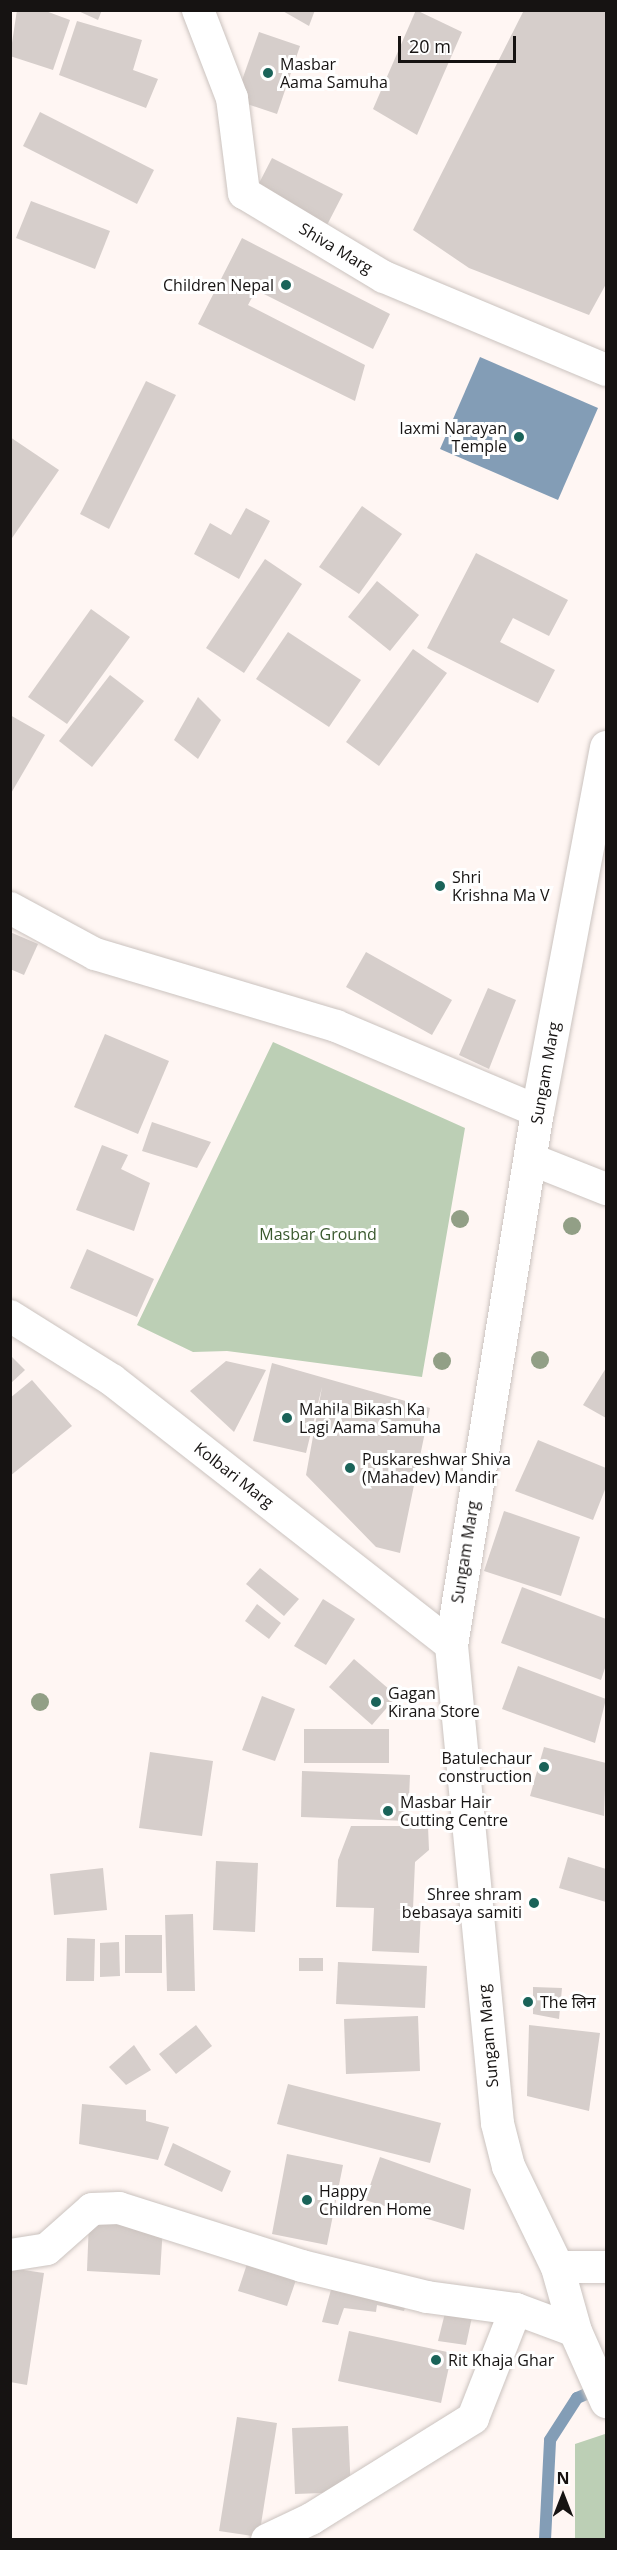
<!DOCTYPE html>
<html>
<head>
<meta charset="utf-8">
<style>
  body { margin:0 }
  #map { position:relative; width:617px; height:2550px; overflow:hidden; background:#fff6f3; font-family:"Open Sans","Noto Sans Devanagari",sans-serif }
  div>[style] { position:absolute }
  [style*='--x'] { left:calc(var(--x)*1px); top:calc(var(--y)*1px); width:calc(var(--w)*1px); rotate:calc(var(--a)*1deg) }
  .green>* { inset:0; background:#bccfb5 }
  .water>* { inset:0; background:#839db6 }
  .stream>* { height:12px; margin:-6px; padding:0 6px; transform-origin:6px; border-radius:6px; background:#839db6 }
  .building>* { inset:0; background:#d6cecb }
  .roads { filter:drop-shadow(0 0 2px #cbc3bf) drop-shadow(0 0 2px #cbc3bf) }
  .minor>* { height:32px; margin:-16px; padding:0 16px; transform-origin:16px; border-radius:16px; background:#fff }
  .secondary>* { height:33px; margin:-16.5px; padding:0 16.5px; transform-origin:16.5px; border-radius:16.5px; background:#fff }
  .trees>* { width:18px; height:18px; margin:-9px; border-radius:50%; background:#929f86 }
  .dots>* { width:16px; height:16px; translate:-50% -50%; box-sizing:border-box; border:3px solid #fff; border-radius:50% }
  span { translate:-50% -50%; white-space:nowrap; text-align:center; line-height:1.15; -webkit-text-stroke:6px #fff; paint-order:stroke }
  .poi-label { font-size:16px; color:#161312 }
  .left { translate:0 -50%; text-align:left }
  .right { translate:-100% -50%; text-align:right }
  .street-label { font-size:16px; color:#161312 }
  .park-label { font-size:16px; color:#39582d }
  .frame { position:absolute; inset:0; border:12px solid #161312; pointer-events:none }
  .north { position:absolute; left:533px; top:2466px; width:60px; height:60px; -webkit-text-stroke:4px #fff; paint-order:stroke; rotate:0deg; font-size:16px; font-weight:700; line-height:24px; text-align:center; color:#161312 }
  .north::after { content:''; display:block; margin:auto; width:21px; height:27px; background:#161312; clip-path:polygon(50% 0,100% 100%,50% 72%,0 100%) }
  .scale { position:absolute; left:398px; top:36px; width:118px; height:27px; box-sizing:border-box; border:3px solid #161312; border-top:0; padding-left:8px; font-size:18px; line-height:21px; white-space:nowrap; color:#161312; -webkit-text-stroke:4px #fff; paint-order:stroke }
</style>
</head>
<body>
<div id="map">
  <div class="green">
    <div style="clip-path:polygon(273px 1042px,465px 1128px,422px 1377px,227px 1351px,193px 1352px,137px 1325px)"></div>
    <div style="clip-path:polygon(605px 2434px,606px 2539px,575px 2539px,575px 2444px)"></div>
  </div>
  <div class="water">
    <div style="clip-path:polygon(480px 357px,598px 408px,558px 500px,440px 449px)"></div>
  </div>
  <div class="stream">
    <div style="--x:545;--y:2540;--w:100;--a:-87.1"></div>
    <div style="--x:550;--y:2440;--w:50;--a:-57.3"></div>
    <div style="--x:577;--y:2398;--w:25;--a:-23"></div>
  </div>
  <div class="building">
    <div style="clip-path:polygon(17px 10px,43px 10px,70px 20px,53px 70px,10px 56px)"></div>
    <div style="clip-path:polygon(76px 10px,102px 10px,98px 20px)"></div>
    <div style="clip-path:polygon(281px 10px,315px 10px,309px 26px)"></div>
    <div style="clip-path:polygon(416px 10px,462px 32px,417px 135px,373px 109px)"></div>
    <div style="clip-path:polygon(524px 10px,606px 10px,606px 284px,589px 315px,469px 268px,413px 230px)"></div>
    <div style="clip-path:polygon(77px 21px,142px 40px,133px 70px,158px 79px,146px 108px,59px 75px)"></div>
    <div style="clip-path:polygon(259px 32px,300px 46px,277px 114px,235px 100px)"></div>
    <div style="clip-path:polygon(40px 112px,154px 170px,137px 204px,23px 146px)"></div>
    <div style="clip-path:polygon(272px 158px,343px 194px,326px 227px,255px 191px)"></div>
    <div style="clip-path:polygon(31px 201px,110px 231px,95px 269px,16px 238px)"></div>
    <div style="clip-path:polygon(242px 238px,390px 314px,373px 349px,256px 290px,248px 305px,365px 365px,355px 401px,198px 324px)"></div>
    <div style="clip-path:polygon(146px 381px,176px 395px,109px 529px,80px 514px)"></div>
    <div style="clip-path:polygon(10px 437px,59px 470px,10px 541px)"></div>
    <div style="clip-path:polygon(362px 506px,402px 534px,359px 594px,319px 567px)"></div>
    <div style="clip-path:polygon(246px 508px,270px 521px,239px 579px,194px 554px,210px 523px,231px 535px)"></div>
    <div style="clip-path:polygon(476px 553px,568px 600px,549px 636px,513px 618px,500px 642px,555px 670px,538px 703px,427px 648px)"></div>
    <div style="clip-path:polygon(265px 559px,302px 584px,244px 673px,206px 648px)"></div>
    <div style="clip-path:polygon(377px 581px,419px 615px,390px 651px,348px 617px)"></div>
    <div style="clip-path:polygon(91px 609px,130px 637px,67px 724px,28px 697px)"></div>
    <div style="clip-path:polygon(288px 632px,361px 680px,329px 727px,256px 679px)"></div>
    <div style="clip-path:polygon(413px 649px,447px 673px,379px 766px,346px 742px)"></div>
    <div style="clip-path:polygon(110px 675px,144px 701px,92px 767px,59px 741px)"></div>
    <div style="clip-path:polygon(198px 697px,221px 720px,198px 759px,174px 740px)"></div>
    <div style="clip-path:polygon(10px 715px,45px 735px,10px 795px)"></div>
    <div style="clip-path:polygon(10px 932px,38px 944px,24px 975px,10px 969px)"></div>
    <div style="clip-path:polygon(366px 952px,452px 1000px,432px 1035px,346px 987px)"></div>
    <div style="clip-path:polygon(488px 988px,516px 1000px,489px 1069px,459px 1055px)"></div>
    <div style="clip-path:polygon(105px 1034px,169px 1061px,138px 1134px,74px 1107px)"></div>
    <div style="clip-path:polygon(152px 1122px,211px 1142px,197px 1168px,142px 1151px)"></div>
    <div style="clip-path:polygon(102px 1145px,128px 1155px,121px 1169px,150px 1183px,134px 1231px,76px 1210px)"></div>
    <div style="clip-path:polygon(87px 1249px,154px 1279px,137px 1317px,70px 1288px)"></div>
    <div style="clip-path:polygon(10px 1355px,25px 1370px,10px 1384px)"></div>
    <div style="clip-path:polygon(226px 1361px,266px 1370px,234px 1432px,190px 1391px)"></div>
    <div style="clip-path:polygon(272px 1363px,430px 1408px,400px 1553px,376px 1547px,306px 1475px,322px 1387px,306px 1453px,253px 1441px)"></div>
    <div style="clip-path:polygon(606px 1368px,606px 1418px,583px 1405px)"></div>
    <div style="clip-path:polygon(32px 1380px,72px 1426px,10px 1476px,10px 1398px)"></div>
    <div style="clip-path:polygon(538px 1440px,606px 1468px,606px 1487px,593px 1520px,515px 1491px)"></div>
    <div style="clip-path:polygon(504px 1511px,580px 1537px,561px 1596px,484px 1571px)"></div>
    <div style="clip-path:polygon(260px 1568px,299px 1599px,284px 1616px,246px 1584px)"></div>
    <div style="clip-path:polygon(522px 1587px,606px 1619px,606px 1665px,601px 1680px,501px 1643px)"></div>
    <div style="clip-path:polygon(323px 1599px,355px 1619px,326px 1665px,294px 1646px)"></div>
    <div style="clip-path:polygon(257px 1604px,281px 1623px,269px 1639px,245px 1621px)"></div>
    <div style="clip-path:polygon(354px 1659px,397px 1696px,372px 1725px,329px 1687px)"></div>
    <div style="clip-path:polygon(518px 1666px,606px 1699px,595px 1743px,502px 1709px)"></div>
    <div style="clip-path:polygon(262px 1696px,295px 1709px,275px 1761px,242px 1750px)"></div>
    <div style="clip-path:polygon(304px 1729px,389px 1729px,389px 1763px,304px 1763px)"></div>
    <div style="clip-path:polygon(544px 1747px,606px 1763px,604px 1816px,530px 1796px)"></div>
    <div style="clip-path:polygon(150px 1752px,213px 1761px,202px 1836px,139px 1828px)"></div>
    <div style="clip-path:polygon(302px 1771px,410px 1775px,408px 1821px,301px 1817px)"></div>
    <div style="clip-path:polygon(351px 1826px,428px 1826px,429px 1850px,415px 1862px,413px 1909px,395px 1909px,421px 1910px,419px 1953px,372px 1951px,374px 1908px,336px 1907px,338px 1860px)"></div>
    <div style="clip-path:polygon(568px 1857px,606px 1869px,606px 1902px,559px 1888px)"></div>
    <div style="clip-path:polygon(216px 1861px,258px 1863px,255px 1932px,213px 1930px)"></div>
    <div style="clip-path:polygon(103px 1868px,107px 1910px,54px 1915px,50px 1874px)"></div>
    <div style="clip-path:polygon(193px 1914px,195px 1991px,167px 1991px,165px 1915px)"></div>
    <div style="clip-path:polygon(125px 1935px,162px 1935px,162px 1973px,125px 1973px)"></div>
    <div style="clip-path:polygon(67px 1938px,95px 1939px,94px 1981px,66px 1981px)"></div>
    <div style="clip-path:polygon(119px 1942px,120px 1976px,100px 1977px,100px 1943px)"></div>
    <div style="clip-path:polygon(299px 1958px,323px 1958px,323px 1971px,299px 1971px)"></div>
    <div style="clip-path:polygon(338px 1962px,427px 1966px,425px 2008px,336px 2004px)"></div>
    <div style="clip-path:polygon(533px 1987px,562px 1988px,559px 2019px,533px 2014px)"></div>
    <div style="clip-path:polygon(418px 2016px,420px 2071px,346px 2074px,344px 2019px)"></div>
    <div style="clip-path:polygon(196px 2025px,212px 2046px,176px 2074px,159px 2054px)"></div>
    <div style="clip-path:polygon(529px 2025px,600px 2033px,589px 2111px,527px 2096px)"></div>
    <div style="clip-path:polygon(134px 2045px,151px 2070px,126px 2085px,109px 2067px)"></div>
    <div style="clip-path:polygon(288px 2084px,441px 2123px,430px 2163px,277px 2124px)"></div>
    <div style="clip-path:polygon(82px 2104px,146px 2110px,146px 2121px,169px 2127px,158px 2160px,79px 2144px)"></div>
    <div style="clip-path:polygon(173px 2143px,231px 2171px,222px 2192px,164px 2165px)"></div>
    <div style="clip-path:polygon(287px 2154px,343px 2165px,327px 2245px,272px 2234px)"></div>
    <div style="clip-path:polygon(380px 2157px,471px 2189px,464px 2230px,365px 2200px)"></div>
    <div style="clip-path:polygon(89px 2221px,163px 2225px,160px 2275px,87px 2271px)"></div>
    <div style="clip-path:polygon(247px 2264px,296px 2280px,287px 2306px,238px 2291px)"></div>
    <div style="clip-path:polygon(10px 2268px,44px 2273px,27px 2385px,10px 2382px)"></div>
    <div style="clip-path:polygon(334px 2279px,407px 2301px,404px 2311px,377px 2305px,376px 2312px,344px 2308px,338px 2325px,322px 2322px)"></div>
    <div style="clip-path:polygon(445px 2313px,472px 2317px,466px 2345px,438px 2341px)"></div>
    <div style="clip-path:polygon(349px 2331px,452px 2353px,441px 2403px,338px 2381px)"></div>
    <div style="clip-path:polygon(237px 2417px,277px 2423px,259px 2537px,219px 2531px)"></div>
    <div style="clip-path:polygon(348px 2426px,351px 2492px,295px 2494px,292px 2428px)"></div>
  </div>
  <div class="roads">
    <div class="minor">
      <div style="--x:198;--y:10;--w:94;--a:68.9"></div>
      <div style="--x:232;--y:98;--w:96;--a:82.8"></div>
      <div style="--x:244;--y:193;--w:163;--a:31"></div>
      <div style="--x:384;--y:277;--w:241;--a:22.7"></div>
      <div style="--x:10;--y:908;--w:97;--a:28.4"></div>
      <div style="--x:95;--y:954;--w:252;--a:16.6"></div>
      <div style="--x:336;--y:1026;--w:218;--a:22.9"></div>
      <div style="--x:533;--y:1160;--w:79;--a:21.7"></div>
      <div style="--x:10;--y:1316;--w:120;--a:32.1"></div>
      <div style="--x:112;--y:1380;--w:430;--a:38"></div>
      <div style="--x:10;--y:2255;--w:37;--a:-9"></div>
      <div style="--x:47;--y:2249;--w:60;--a:-41.6"></div>
      <div style="--x:92;--y:2209;--w:27;--a:-2"></div>
      <div style="--x:119;--y:2208;--w:192;--a:17.6"></div>
      <div style="--x:302;--y:2266;--w:129;--a:13.9"></div>
      <div style="--x:427;--y:2297;--w:90;--a:7.7"></div>
      <div style="--x:516;--y:2309;--w:63;--a:20.4"></div>
      <div style="--x:557;--y:2267;--w:49;--a:0"></div>
      <div style="--x:267;--y:2540;--w:49;--a:-25.5"></div>
      <div style="--x:311;--y:2519;--w:191;--a:-31.9"></div>
      <div style="--x:473;--y:2418;--w:117;--a:-68.5"></div>
    </div>
    <div class="secondary">
      <div style="--x:606;--y:747;--w:370;--a:100.7"></div>
      <div style="--x:537;--y:1111;--w:541;--a:99.15"></div>
      <div style="--x:451;--y:1645;--w:480;--a:84.5"></div>
      <div style="--x:497;--y:2123;--w:44;--a:75.7"></div>
      <div style="--x:508;--y:2166;--w:112;--a:64.1"></div>
      <div style="--x:557;--y:2267;--w:66;--a:74.3"></div>
      <div style="--x:575;--y:2331;--w:77;--a:66.1"></div>
    </div>
  </div>
  <div class="trees">
    <div style="left:460px;top:1219px"></div>
    <div style="left:572px;top:1226px"></div>
    <div style="left:540px;top:1360px"></div>
    <div style="left:442px;top:1361px"></div>
    <div style="left:40px;top:1702px"></div>
  </div>
  <div class="dots">
    <div style="left:268px;top:73px;background:#1a6359"></div>
    <div style="left:286px;top:285px;background:#1a6359"></div>
    <div style="left:519px;top:437px;background:#1a6359"></div>
    <div style="left:440px;top:886px;background:#1a6359"></div>
    <div style="left:287px;top:1418px;background:#1a6359"></div>
    <div style="left:350px;top:1468px;background:#1a6359"></div>
    <div style="left:376px;top:1702px;background:#1a6359"></div>
    <div style="left:544px;top:1767px;background:#1a6359"></div>
    <div style="left:388px;top:1811px;background:#1a6359"></div>
    <div style="left:534px;top:1903px;background:#1a6359"></div>
    <div style="left:528px;top:2002px;background:#1a6359"></div>
    <div style="left:307px;top:2200px;background:#1a6359"></div>
    <div style="left:436px;top:2360px;background:#1a6359"></div>
  </div>
  <div class="poi-label">
    <span class="left" style="left:280px;top:73px">Masbar<br>Aama Samuha</span>
    <span class="right" style="left:274px;top:285px">Children Nepal</span>
    <span class="right" style="left:507px;top:437px">laxmi Narayan<br>Temple</span>
    <span class="left" style="left:452px;top:886px">Shri<br>Krishna Ma V</span>
    <span class="left" style="left:299px;top:1418px">Mahila Bikash Ka<br>Lagi Aama Samuha</span>
    <span class="left" style="left:362px;top:1468px">Puskareshwar Shiva<br>(Mahadev) Mandir</span>
    <span class="left" style="left:388px;top:1702px">Gagan<br>Kirana Store</span>
    <span class="right" style="left:532px;top:1767px">Batulechaur<br>construction</span>
    <span class="left" style="left:400px;top:1811px">Masbar Hair<br>Cutting Centre</span>
    <span class="right" style="left:522px;top:1903px">Shree shram<br>bebasaya samiti</span>
    <span class="left" style="left:540px;top:2002px">The लिन</span>
    <span class="left" style="left:319px;top:2200px">Happy<br>Children Home</span>
    <span class="left" style="left:448px;top:2360px">Rit Khaja Ghar</span>
  </div>
  <div class="street-label">
    <span style="left:336px;top:248px;rotate:31deg">Shiva Marg</span>
    <span style="left:545px;top:1073px;rotate:-80deg">Sungam Marg</span>
    <span style="left:234px;top:1475px;rotate:38deg">Kolbari Marg</span>
    <span style="left:465px;top:1552px;rotate:-81deg">Sungam Marg</span>
    <span style="left:488px;top:2036px;rotate:-95deg">Sungam Marg</span>
  </div>
  <div class="park-label">
    <span style="left:318px;top:1234px">Masbar Ground</span>
  </div>
  <div class="frame"></div>
  <div class="north">N</div>
  <div class="scale">20 m</div>
</div>
</body>
</html>
